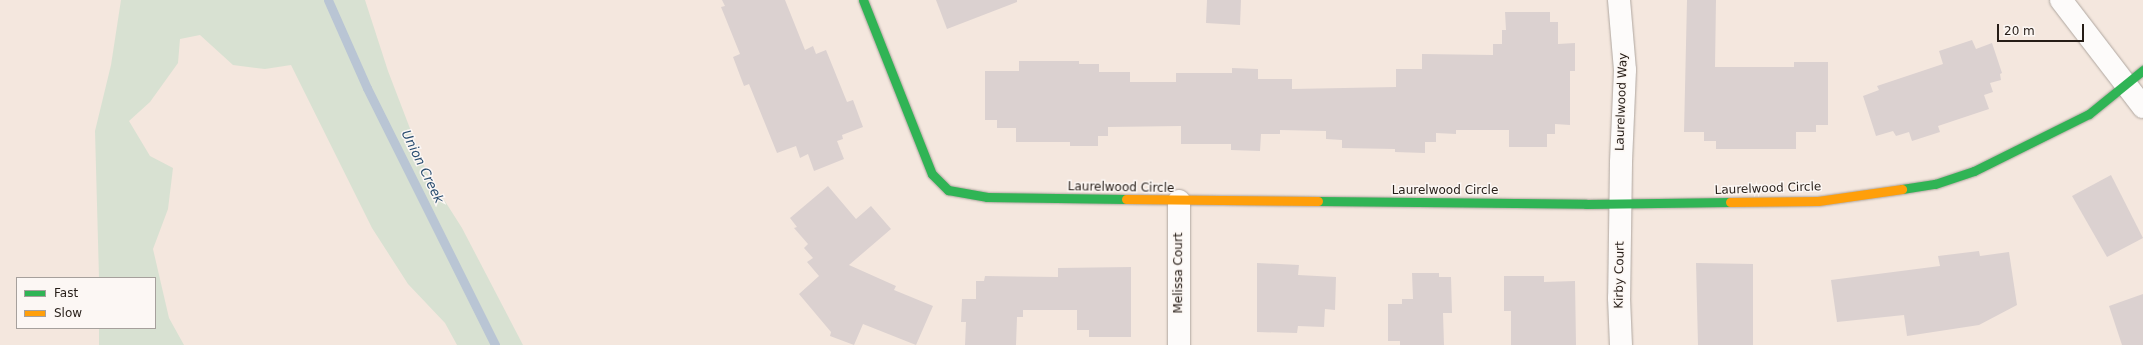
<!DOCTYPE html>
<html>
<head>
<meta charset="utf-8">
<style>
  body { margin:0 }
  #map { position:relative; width:2143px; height:345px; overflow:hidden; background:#f4e7de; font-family:"DejaVu Sans",sans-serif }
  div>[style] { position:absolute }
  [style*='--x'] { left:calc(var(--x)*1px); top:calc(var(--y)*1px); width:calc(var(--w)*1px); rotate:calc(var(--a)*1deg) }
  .green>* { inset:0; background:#d8e1d2 }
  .stream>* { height:9px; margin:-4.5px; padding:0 4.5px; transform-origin:4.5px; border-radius:4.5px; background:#b9c5d4 }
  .building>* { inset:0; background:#dbd1d0 }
  .roads { filter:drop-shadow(0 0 1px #afa69f) drop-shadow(0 0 1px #afa69f) }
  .street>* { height:22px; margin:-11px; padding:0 11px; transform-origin:11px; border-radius:11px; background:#fdfbfa }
  .fast>* { height:9px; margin:-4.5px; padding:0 4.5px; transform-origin:4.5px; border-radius:4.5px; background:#30b455 }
  .slow>* { height:9px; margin:-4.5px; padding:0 4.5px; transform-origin:4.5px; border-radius:4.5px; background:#ff9f0a }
  span { translate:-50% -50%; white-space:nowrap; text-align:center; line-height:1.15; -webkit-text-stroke:3px #fcf7f4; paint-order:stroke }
  .street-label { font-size:12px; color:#261d17 }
  .water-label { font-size:13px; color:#284c6f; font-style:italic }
  .legend { position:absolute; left:16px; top:277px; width:140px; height:52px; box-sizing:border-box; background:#fcf7f4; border:1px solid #a6a09c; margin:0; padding:5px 7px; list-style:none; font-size:12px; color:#261d17 }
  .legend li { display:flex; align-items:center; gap:8px; height:20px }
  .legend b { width:20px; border:1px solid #a6a09c }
  .scale { position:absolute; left:1997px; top:24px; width:87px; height:18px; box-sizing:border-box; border:2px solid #261d17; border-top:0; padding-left:5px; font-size:12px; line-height:14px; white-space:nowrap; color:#261d17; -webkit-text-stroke:3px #fcf7f4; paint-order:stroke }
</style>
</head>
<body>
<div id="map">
  <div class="green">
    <div style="clip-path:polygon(121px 0,365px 0,388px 71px,427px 173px,462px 228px,523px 345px,457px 345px,445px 323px,408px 284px,372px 228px,291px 65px,265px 69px,233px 65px,200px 35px,180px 39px,178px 63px,150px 102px,129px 121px,150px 156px,173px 168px,168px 209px,153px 249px,169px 318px,184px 345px,99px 345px,99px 328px,155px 328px,155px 278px,99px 278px,95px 131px,111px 65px)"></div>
  </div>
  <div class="stream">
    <div style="--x:328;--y:0;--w:96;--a:66.1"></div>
    <div style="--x:367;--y:88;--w:287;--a:63.5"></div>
  </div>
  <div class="building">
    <div style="clip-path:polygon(722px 0,785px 0,805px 50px,813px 46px,816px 54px,826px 50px,847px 102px,853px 100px,863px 127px,842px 135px,843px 139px,837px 141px,844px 159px,814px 171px,808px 154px,800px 158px,796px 146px,777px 153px,749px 84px,744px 86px,733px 57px,740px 54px,721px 7px,725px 6px)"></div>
    <div style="clip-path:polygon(936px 0,1017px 0,1017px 2px,947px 29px)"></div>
    <div style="clip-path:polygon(1207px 0,1241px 0,1240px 25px,1206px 23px)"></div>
    <div style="clip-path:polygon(1687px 0,1716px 0,1715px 67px,1794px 67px,1794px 62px,1828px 62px,1828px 125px,1816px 125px,1816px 132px,1796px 132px,1796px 149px,1716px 149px,1716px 141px,1704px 141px,1704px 132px,1684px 132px)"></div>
    <div style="clip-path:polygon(1505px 12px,1550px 12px,1550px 22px,1558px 22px,1558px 44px,1575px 43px,1575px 71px,1570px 71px,1570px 125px,1555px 124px,1555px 134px,1547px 134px,1547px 147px,1509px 147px,1509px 130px,1456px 130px,1456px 134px,1436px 133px,1436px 142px,1425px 142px,1425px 153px,1395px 152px,1395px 149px,1342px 148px,1342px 140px,1326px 139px,1326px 131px,1280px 130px,1280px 134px,1261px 134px,1260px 151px,1231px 150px,1231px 144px,1181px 144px,1181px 126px,1108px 127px,1108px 136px,1098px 136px,1098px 146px,1070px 146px,1070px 142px,1016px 142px,1016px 128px,997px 128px,997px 120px,985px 120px,985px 71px,1019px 71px,1019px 61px,1079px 61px,1079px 64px,1099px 64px,1099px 72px,1130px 72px,1130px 82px,1176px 82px,1176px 73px,1232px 73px,1232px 68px,1258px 69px,1258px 79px,1292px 79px,1292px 89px,1396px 87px,1396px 69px,1422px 69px,1422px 54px,1493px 55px,1493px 44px,1502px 44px,1502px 30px,1506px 30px)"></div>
    <div style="clip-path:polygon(1972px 40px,1976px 49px,1992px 43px,2002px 73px,2000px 74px,2001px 80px,1990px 83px,1993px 92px,1984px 95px,1989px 109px,1938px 126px,1940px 132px,1912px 141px,1909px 132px,1896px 136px,1893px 131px,1876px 136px,1863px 96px,1879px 90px,1877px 86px,1943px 64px,1939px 51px)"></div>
    <div style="clip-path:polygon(2111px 175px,2143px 238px,2107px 257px,2072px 196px)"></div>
    <div style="clip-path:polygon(828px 186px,856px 219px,871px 206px,891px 229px,849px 265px,896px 286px,894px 290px,933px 306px,916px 345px,863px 324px,854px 345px,830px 336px,831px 332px,799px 294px,819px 276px,807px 262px,813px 258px,804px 248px,808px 244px,794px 228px,797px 227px,790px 218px)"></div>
    <div style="clip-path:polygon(1979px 251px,1980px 256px,2009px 252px,2017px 305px,1979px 325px,1907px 336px,1904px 315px,1837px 322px,1831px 280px,1940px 266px,1938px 256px)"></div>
    <div style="clip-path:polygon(1257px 263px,1299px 265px,1298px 275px,1336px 277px,1335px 310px,1325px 309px,1324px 327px,1298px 326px,1297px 333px,1257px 332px)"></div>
    <div style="clip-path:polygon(1696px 263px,1753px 264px,1753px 345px,1698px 345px)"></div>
    <div style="clip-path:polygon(1131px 267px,1131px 337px,1089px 337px,1089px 330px,1077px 330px,1077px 310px,1023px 310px,1023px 317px,1017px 317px,1016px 345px,965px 345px,966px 322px,961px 322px,962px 299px,976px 299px,976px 281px,984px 281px,985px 276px,1058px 277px,1058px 268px)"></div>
    <div style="clip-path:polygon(1412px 273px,1439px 273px,1439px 277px,1451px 277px,1452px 313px,1443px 313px,1444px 345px,1400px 345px,1400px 341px,1388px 341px,1388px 304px,1402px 304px,1402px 299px,1413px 299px)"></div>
    <div style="clip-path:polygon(1504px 276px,1544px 276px,1544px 282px,1575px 281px,1576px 345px,1511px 345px,1511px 311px,1504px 311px)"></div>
    <div style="clip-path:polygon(2143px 294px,2143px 345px,2122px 345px,2109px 306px)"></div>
  </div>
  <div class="roads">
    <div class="street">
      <div style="--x:1619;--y:0;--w:70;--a:85.1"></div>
      <div style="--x:1625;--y:70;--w:93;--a:92.5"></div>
      <div style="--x:1621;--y:163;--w:135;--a:90.8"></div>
      <div style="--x:1619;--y:298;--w:47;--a:87.6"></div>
      <div style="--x:2061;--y:0;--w:135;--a:52.5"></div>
      <div style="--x:1179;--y:201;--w:144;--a:90"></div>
    </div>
    <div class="fast">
      <div style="--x:863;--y:0;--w:187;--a:68.4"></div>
      <div style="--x:932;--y:174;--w:23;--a:45"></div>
      <div style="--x:948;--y:190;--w:40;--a:10"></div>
      <div style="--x:987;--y:197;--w:139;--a:0.8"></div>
      <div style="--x:1902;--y:189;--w:33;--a:-9"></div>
      <div style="--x:1935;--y:184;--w:41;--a:-18.4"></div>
      <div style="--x:1974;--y:171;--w:128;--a:-26.4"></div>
      <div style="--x:2089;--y:114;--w:70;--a:-39.2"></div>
      <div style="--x:1318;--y:201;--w:268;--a:0.6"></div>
      <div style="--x:1586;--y:204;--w:144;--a:-0.8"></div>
    </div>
    <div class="slow">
      <div style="--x:1126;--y:199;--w:192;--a:0.6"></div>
      <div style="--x:1730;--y:202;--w:88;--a:-0.7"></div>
      <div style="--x:1818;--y:201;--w:85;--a:-8.1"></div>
    </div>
  </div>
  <div class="street-label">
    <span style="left:1622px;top:102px;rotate:-88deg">Laurelwood Way</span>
    <span style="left:1121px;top:188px;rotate:1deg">Laurelwood Circle</span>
    <span style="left:1768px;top:189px;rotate:-2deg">Laurelwood Circle</span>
    <span style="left:1445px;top:191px">Laurelwood Circle</span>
    <span style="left:1179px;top:273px;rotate:-90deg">Melissa Court</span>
    <span style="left:1620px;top:275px;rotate:-89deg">Kirby Court</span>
  </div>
  <div class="water-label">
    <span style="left:422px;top:167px;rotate:64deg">Union Creek</span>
  </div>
  <ul class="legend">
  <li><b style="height:5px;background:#30b455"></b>Fast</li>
  <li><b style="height:5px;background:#ff9f0a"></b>Slow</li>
  </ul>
  <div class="scale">20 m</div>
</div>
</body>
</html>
